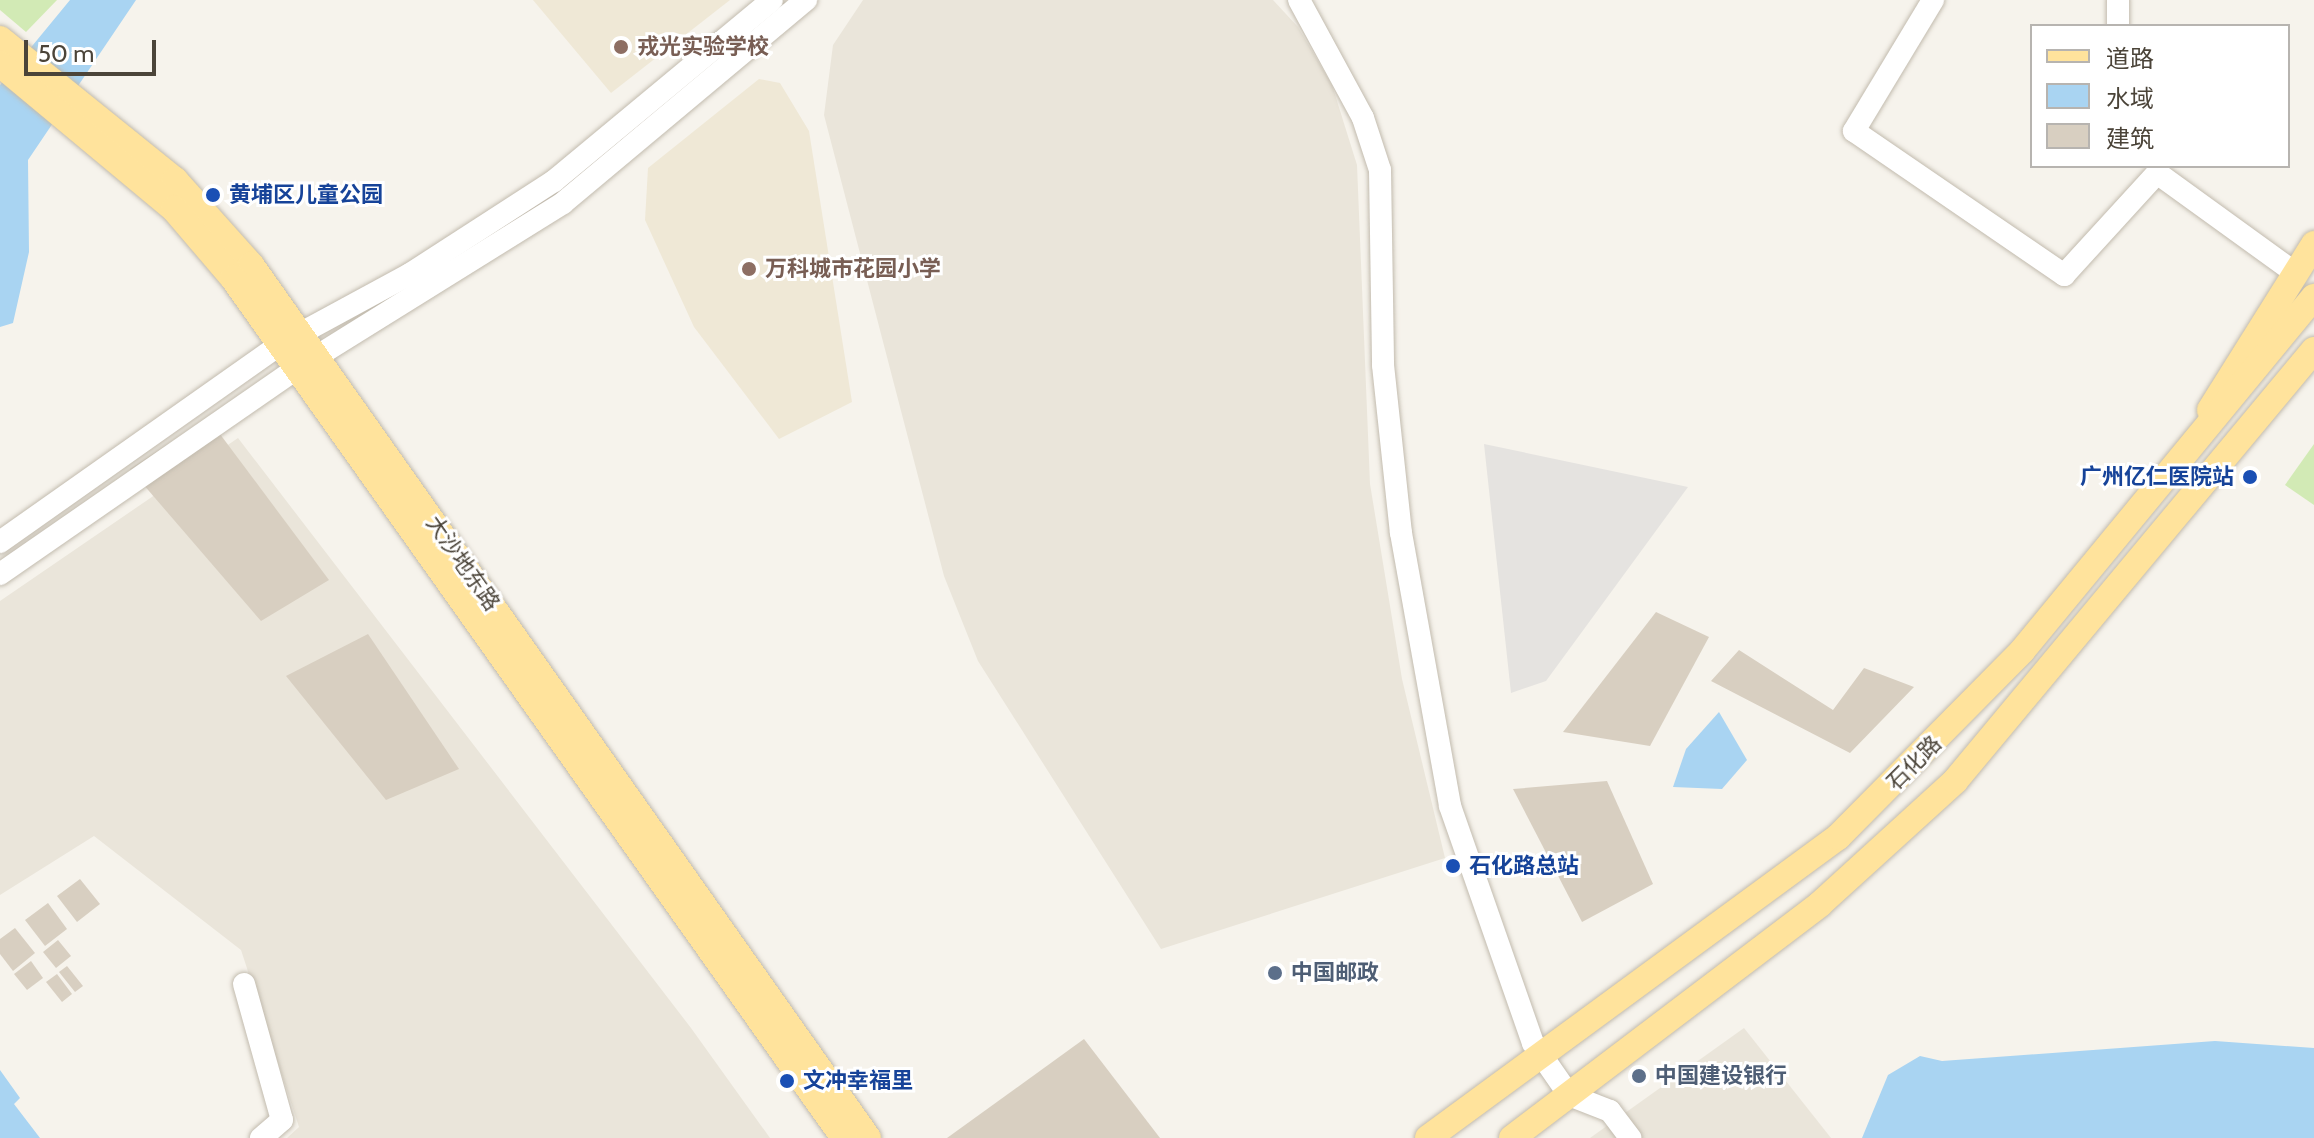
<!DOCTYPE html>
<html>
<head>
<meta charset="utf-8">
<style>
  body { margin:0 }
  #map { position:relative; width:2314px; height:1138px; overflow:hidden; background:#f6f3ec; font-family:Cabin,"Noto Sans SC",sans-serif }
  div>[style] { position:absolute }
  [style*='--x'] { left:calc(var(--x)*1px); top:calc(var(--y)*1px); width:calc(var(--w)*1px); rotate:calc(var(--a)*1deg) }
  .residential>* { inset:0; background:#eae5da }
  .education>* { inset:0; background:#efe8d6 }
  .green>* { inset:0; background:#d2eab5 }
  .parking>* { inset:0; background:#e5e3e0 }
  .water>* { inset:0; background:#a9d4f2 }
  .building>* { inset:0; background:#d8cfc1 }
  .roads { filter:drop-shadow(0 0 2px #c2bbae) drop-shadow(0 0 2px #c2bbae) }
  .minor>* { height:22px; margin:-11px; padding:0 11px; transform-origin:11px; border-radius:11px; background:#fff }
  .major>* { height:26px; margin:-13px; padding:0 13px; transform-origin:13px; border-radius:13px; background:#ffe39c }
  .dots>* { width:22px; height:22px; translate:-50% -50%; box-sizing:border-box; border:4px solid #fff; border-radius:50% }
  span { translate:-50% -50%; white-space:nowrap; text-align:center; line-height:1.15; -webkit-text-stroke:6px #fff; paint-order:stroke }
  .education-label { font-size:22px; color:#785e54; font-weight:700 }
  .left { translate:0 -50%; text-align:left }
  .transit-label { font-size:22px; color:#164399; font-weight:700 }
  .right { translate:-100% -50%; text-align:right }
  .street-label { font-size:22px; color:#4b4439 }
  .service-label { font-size:22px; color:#4e5e75; font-weight:700 }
  .legend { position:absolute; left:2030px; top:24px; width:260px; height:144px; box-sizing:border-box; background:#fff; border:2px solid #b7b4b0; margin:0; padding:10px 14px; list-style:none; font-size:24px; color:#4b4439 }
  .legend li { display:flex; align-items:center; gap:16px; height:40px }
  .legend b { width:40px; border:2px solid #b7b4b0 }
  .scale { position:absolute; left:24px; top:40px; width:132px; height:36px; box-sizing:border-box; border:4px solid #4b4439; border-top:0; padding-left:10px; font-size:24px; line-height:28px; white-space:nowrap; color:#4b4439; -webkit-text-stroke:6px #fff; paint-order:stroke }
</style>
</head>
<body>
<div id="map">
  <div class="residential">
    <div style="clip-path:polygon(863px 0,1273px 0,1298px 27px,1332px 85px,1357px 165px,1370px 484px,1402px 679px,1445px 858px,1161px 949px,978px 661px,944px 576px,824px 115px,833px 45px)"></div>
    <div style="clip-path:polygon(238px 438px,691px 1028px,770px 1138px,287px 1138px,299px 1127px,241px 950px,94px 836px,0 895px,0 601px)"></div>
    <div style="clip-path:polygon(1744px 1028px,1831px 1138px,1590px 1138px)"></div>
  </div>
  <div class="education">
    <div style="clip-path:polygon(533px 0,730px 0,611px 93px)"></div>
    <div style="clip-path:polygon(759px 79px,780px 83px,809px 131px,852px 402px,779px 439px,694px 327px,645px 220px,648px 168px)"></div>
  </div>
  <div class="green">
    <div style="clip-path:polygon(0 0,57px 0,26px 32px,0 10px)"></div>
    <div style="clip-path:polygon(2314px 444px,2314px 505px,2285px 485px)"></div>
  </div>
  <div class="parking">
    <div style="clip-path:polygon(1484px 444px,1688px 487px,1546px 681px,1511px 693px)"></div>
  </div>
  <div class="water">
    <div style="clip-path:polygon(70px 0,136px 0,28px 160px,29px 252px,13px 323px,0 327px,0 85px)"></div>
    <div style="clip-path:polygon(1719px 712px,1747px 760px,1722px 789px,1673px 787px,1686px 749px)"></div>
    <div style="clip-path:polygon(2215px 1041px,2314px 1048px,2314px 1138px,1862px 1138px,1888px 1075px,1920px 1056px,1942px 1061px)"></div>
    <div style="clip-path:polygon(0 1070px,20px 1098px,14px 1104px,40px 1138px,0 1138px)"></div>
  </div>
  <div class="building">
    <div style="clip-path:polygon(208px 418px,329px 580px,261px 621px,130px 469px)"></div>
    <div style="clip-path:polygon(1656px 612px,1709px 637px,1650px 746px,1563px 732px)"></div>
    <div style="clip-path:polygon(368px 634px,459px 769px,386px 800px,286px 676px)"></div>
    <div style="clip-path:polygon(1739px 650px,1833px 710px,1864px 668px,1914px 687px,1850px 753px,1711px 681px)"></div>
    <div style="clip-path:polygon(1607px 781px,1653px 884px,1582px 922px,1513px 789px)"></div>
    <div style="clip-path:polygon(80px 879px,100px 904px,77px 922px,57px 896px)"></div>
    <div style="clip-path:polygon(48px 903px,67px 929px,45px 946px,25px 920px)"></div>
    <div style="clip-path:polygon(15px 928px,35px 953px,13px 971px,0 954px,0 939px)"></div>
    <div style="clip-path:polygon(58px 940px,71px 956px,56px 968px,43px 952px)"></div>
    <div style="clip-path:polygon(31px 961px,43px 978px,27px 990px,14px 974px)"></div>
    <div style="clip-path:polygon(67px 966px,83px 986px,75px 992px,59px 972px)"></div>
    <div style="clip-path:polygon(57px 974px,72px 994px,62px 1002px,46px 982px)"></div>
    <div style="clip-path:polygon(1084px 1039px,1160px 1138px,947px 1138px)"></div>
  </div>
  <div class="roads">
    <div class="minor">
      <div style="--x:1299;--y:0;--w:134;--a:61.5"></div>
      <div style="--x:1363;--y:118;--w:55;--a:71.9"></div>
      <div style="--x:1380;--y:170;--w:195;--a:89.1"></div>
      <div style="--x:1383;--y:365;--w:169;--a:83.9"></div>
      <div style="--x:1401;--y:533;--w:277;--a:79.8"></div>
      <div style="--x:1450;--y:806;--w:251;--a:70.7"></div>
      <div style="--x:1533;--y:1043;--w:63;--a:55.3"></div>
      <div style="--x:1569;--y:1095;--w:44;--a:21.3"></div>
      <div style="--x:1610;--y:1111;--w:34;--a:53"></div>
      <div style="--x:1933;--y:0;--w:153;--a:121.1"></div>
      <div style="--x:1854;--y:131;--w:255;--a:34.4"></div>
      <div style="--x:2064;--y:275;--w:138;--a:-47.6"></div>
      <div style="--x:2157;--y:173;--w:170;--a:35.9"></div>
      <div style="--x:2118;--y:26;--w:26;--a:-90"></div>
      <div style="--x:0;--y:542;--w:344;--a:-35.2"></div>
      <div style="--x:281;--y:344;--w:147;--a:-28.5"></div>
      <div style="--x:410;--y:274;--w:171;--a:-32.9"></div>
      <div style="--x:554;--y:181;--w:283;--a:-39.7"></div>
      <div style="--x:0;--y:574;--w:362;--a:-34.7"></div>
      <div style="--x:298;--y:368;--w:312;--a:-31.9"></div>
      <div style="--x:563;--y:203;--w:317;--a:-39.9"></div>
      <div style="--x:244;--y:984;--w:141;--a:74.4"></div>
      <div style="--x:282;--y:1120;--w:28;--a:139"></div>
    </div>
    <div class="major">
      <div style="--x:0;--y:39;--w:225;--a:38.9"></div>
      <div style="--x:175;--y:180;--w:114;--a:48.2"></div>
      <div style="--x:251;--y:265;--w:1069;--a:54.75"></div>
      <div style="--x:0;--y:64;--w:226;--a:39.8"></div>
      <div style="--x:174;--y:209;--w:91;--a:49.5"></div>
      <div style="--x:233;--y:278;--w:1055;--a:54.61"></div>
      <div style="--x:2210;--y:410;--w:196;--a:-57.9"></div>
      <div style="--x:1428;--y:1138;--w:509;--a:-36.28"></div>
      <div style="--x:1838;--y:837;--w:262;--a:-45.3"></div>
      <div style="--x:2022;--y:651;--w:459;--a:-50.5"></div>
      <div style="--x:1512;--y:1138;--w:387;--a:-37.2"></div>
      <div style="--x:1820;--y:904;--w:183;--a:-42.3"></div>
      <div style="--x:1955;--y:781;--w:561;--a:-50.21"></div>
    </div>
  </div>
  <div class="dots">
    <div style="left:621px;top:47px;background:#8d6e63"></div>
    <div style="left:213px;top:195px;background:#1a4fb4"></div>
    <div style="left:749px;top:269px;background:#8d6e63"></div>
    <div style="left:2250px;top:477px;background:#1a4fb4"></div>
    <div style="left:1453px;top:866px;background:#1a4fb4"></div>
    <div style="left:1275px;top:973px;background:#5c6f8a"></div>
    <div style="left:1639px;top:1076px;background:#5c6f8a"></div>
    <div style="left:787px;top:1081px;background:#1a4fb4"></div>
  </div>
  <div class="education-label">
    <span class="left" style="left:637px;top:47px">戎光实验学校</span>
    <span class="left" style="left:765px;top:269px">万科城市花园小学</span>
  </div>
  <div class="transit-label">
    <span class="left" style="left:229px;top:195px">黄埔区儿童公园</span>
    <span class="right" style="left:2234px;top:477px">广州亿仁医院站</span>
    <span class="left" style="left:1469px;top:866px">石化路总站</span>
    <span class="left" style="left:803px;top:1081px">文冲幸福里</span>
  </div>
  <div class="street-label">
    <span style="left:463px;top:563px;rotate:55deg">大沙地东路</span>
    <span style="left:1914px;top:763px;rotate:-45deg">石化路</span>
  </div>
  <div class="service-label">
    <span class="left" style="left:1291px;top:973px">中国邮政</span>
    <span class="left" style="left:1655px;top:1076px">中国建设银行</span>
  </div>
  <ul class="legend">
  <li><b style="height:10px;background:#ffe39c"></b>道路</li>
  <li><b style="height:22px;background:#a9d4f2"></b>水域</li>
  <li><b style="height:22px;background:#d8cfc1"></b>建筑</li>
  </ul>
  <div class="scale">50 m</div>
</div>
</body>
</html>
